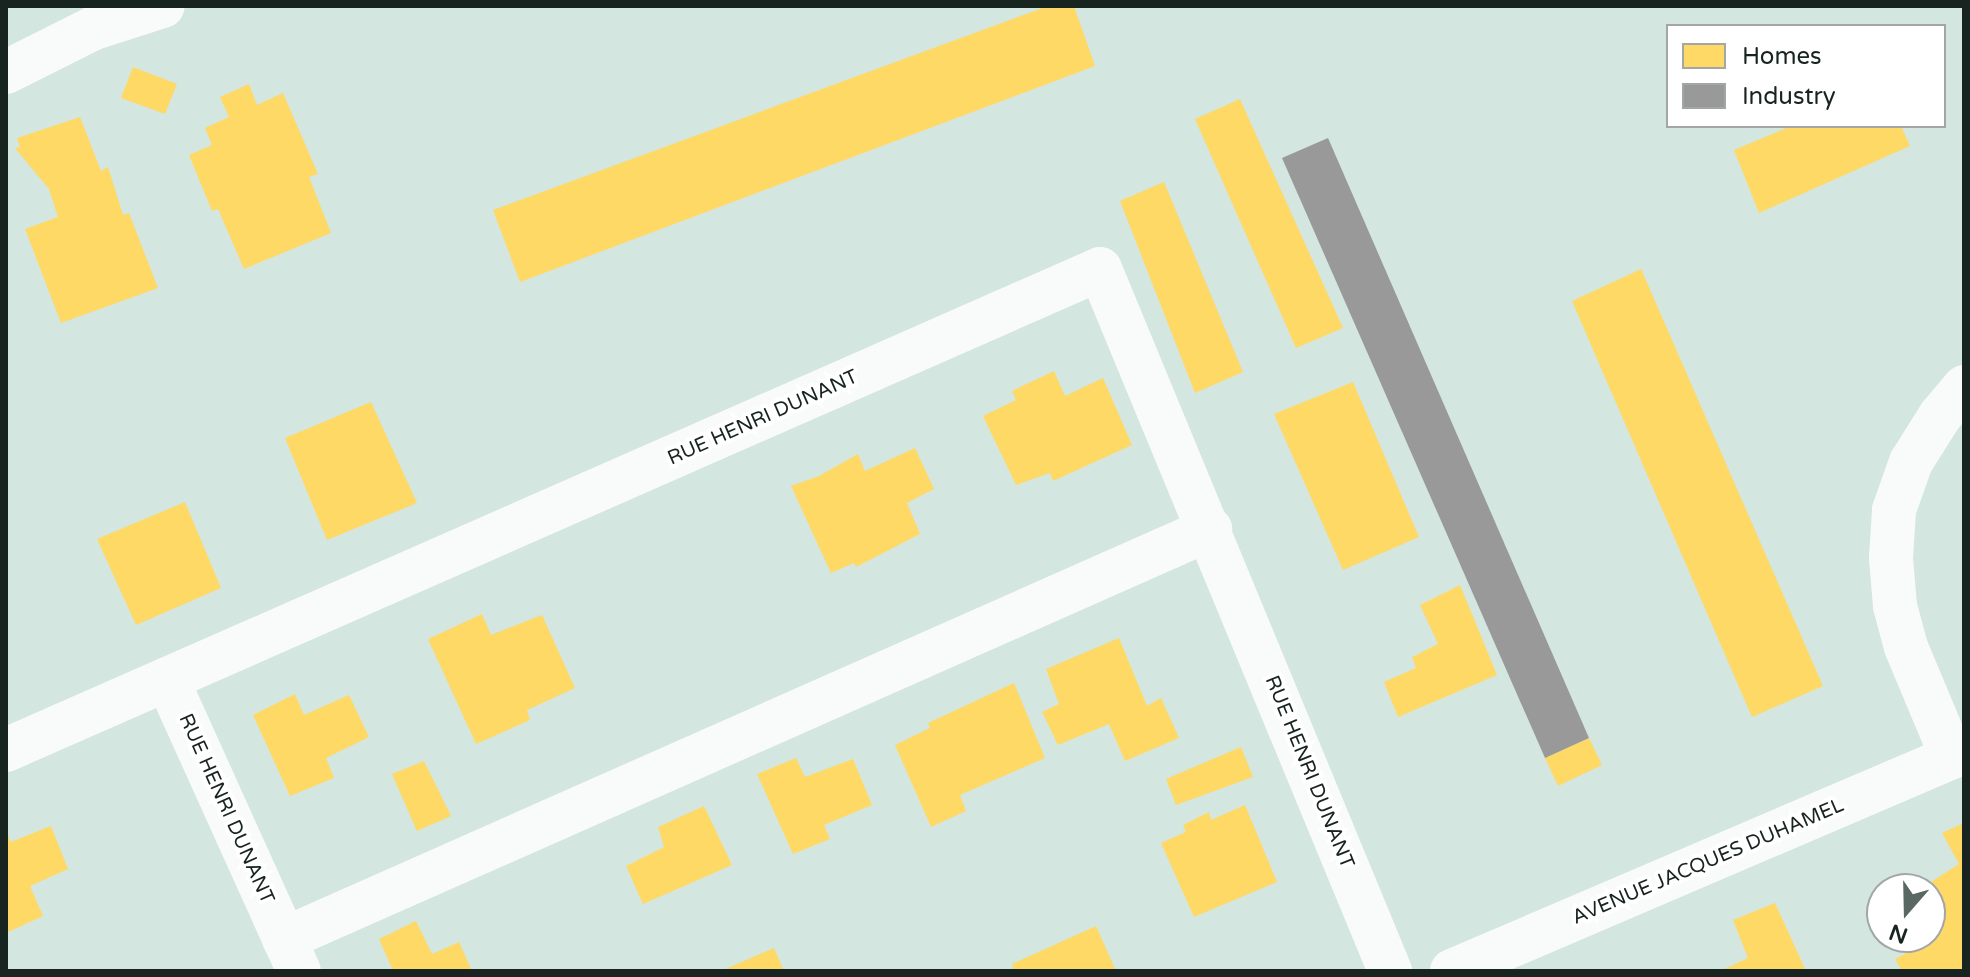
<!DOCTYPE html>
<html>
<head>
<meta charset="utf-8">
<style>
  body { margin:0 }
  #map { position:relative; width:1970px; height:977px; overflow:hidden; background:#d3e6e0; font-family:"Varela Round",sans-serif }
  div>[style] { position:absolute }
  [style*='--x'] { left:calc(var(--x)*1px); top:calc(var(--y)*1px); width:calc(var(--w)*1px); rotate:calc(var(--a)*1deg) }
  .homes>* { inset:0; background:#ffd966 }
  .industry>* { inset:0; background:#999 }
  .minor>* { height:44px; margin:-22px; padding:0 22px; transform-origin:22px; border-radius:22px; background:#f8fbfa }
  .secondary>* { height:44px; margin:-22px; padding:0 22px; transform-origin:22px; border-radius:22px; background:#f8fbfa }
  span { translate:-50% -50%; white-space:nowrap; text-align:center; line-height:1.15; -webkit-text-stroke:8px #fff; paint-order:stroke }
  .street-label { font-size:20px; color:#172420 }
  .frame { position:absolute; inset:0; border:8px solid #172420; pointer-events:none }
  .legend { position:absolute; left:1666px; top:24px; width:280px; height:104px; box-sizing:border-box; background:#fff; border:2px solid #a2a7a6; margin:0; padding:10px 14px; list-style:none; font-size:24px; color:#172420 }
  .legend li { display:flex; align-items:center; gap:16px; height:40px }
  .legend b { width:40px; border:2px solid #a2a7a6 }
  .north { position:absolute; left:1866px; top:873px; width:80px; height:80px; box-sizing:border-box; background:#fff; border:2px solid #a2a7a6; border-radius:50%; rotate:200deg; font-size:22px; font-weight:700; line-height:32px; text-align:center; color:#172420 }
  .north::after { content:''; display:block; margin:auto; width:28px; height:36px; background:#596863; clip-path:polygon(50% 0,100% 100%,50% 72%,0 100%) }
</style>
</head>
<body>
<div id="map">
  <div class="homes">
    <div style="clip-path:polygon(1048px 6px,1074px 6px,1095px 66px,520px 282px,493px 210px)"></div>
    <div style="clip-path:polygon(133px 67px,177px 84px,165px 114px,121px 98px)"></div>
    <div style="clip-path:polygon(249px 84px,257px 105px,283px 93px,318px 174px,309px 177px,331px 233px,244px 269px,218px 209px,212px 211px,189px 155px,212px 145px,205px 128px,229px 117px,220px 97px)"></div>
    <div style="clip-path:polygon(1240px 99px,1343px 328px,1296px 348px,1195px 119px)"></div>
    <div style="clip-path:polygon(80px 117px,101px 171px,108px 167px,123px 215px,129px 213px,158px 288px,61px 323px,25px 229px,58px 217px,49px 189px,15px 148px,20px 147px,17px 138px)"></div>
    <div style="clip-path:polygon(1791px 126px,1901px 126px,1910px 146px,1759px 213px,1734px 150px)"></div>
    <div style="clip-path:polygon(1164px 182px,1243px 372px,1195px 393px,1120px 201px)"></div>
    <div style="clip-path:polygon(1641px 269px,1823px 686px,1752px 717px,1572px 301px)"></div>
    <div style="clip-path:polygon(1054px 371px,1065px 396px,1103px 378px,1132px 445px,1053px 481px,1050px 473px,1016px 485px,983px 416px,1016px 400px,1012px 391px)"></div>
    <div style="clip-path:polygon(1353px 382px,1419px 537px,1343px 570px,1274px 414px)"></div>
    <div style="clip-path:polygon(371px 402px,417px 503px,327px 540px,285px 438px)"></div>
    <div style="clip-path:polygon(915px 448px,934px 489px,907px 503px,920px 534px,856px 567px,854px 563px,831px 573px,791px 486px,819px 476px,858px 454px,865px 471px)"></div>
    <div style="clip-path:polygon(185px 502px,221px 588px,136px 625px,97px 539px)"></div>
    <div style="clip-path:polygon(1460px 585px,1497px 675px,1398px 717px,1384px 682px,1416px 668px,1412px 657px,1438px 644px,1420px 605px)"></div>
    <div style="clip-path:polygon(482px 614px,491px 635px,542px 615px,575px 688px,527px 710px,530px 720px,476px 744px,428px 639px)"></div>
    <div style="clip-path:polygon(1119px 638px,1147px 706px,1161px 698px,1179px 738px,1125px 761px,1109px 724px,1058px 745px,1042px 712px,1059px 704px,1046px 669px)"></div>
    <div style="clip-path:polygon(1014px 683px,1045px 758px,960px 795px,966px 811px,931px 827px,895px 745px,930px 728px,928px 723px)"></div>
    <div style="clip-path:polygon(295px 694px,304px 715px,349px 695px,369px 737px,326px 758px,334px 778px,290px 796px,253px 715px)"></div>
    <div style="clip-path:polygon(1589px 738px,1602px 765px,1558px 786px,1545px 758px)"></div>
    <div style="clip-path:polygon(1241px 747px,1253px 777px,1176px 805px,1166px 779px)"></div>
    <div style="clip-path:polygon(796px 758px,805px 777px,853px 759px,872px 805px,824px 825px,830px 839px,793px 854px,757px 774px)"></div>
    <div style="clip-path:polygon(424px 761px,451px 816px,417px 831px,392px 774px)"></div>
    <div style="clip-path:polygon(1245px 805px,1277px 882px,1194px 917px,1161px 843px,1186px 832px,1183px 825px,1209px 812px,1211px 820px)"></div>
    <div style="clip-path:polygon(704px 806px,732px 865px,643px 904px,626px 866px,664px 847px,658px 827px)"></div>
    <div style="clip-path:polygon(1964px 823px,1964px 971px,1902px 971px,1895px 959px,1924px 944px,1921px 937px,1930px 937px,1930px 889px,1920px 889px,1959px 864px,1942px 833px)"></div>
    <div style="clip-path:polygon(51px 826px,68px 869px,30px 886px,43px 916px,6px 933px,6px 831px,11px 842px)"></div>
    <div style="clip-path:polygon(1775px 903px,1806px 971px,1720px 971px,1748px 958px,1733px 920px)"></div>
    <div style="clip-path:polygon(416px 921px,432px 954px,459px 942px,472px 971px,393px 971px,379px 939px)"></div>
    <div style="clip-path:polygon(1096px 926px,1116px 971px,1014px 971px,1012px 964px)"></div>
    <div style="clip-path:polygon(774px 948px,784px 971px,721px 971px)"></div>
  </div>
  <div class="industry">
    <div style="clip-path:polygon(1328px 138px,1589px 738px,1545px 758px,1282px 158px)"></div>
  </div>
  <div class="minor">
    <div style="--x:6;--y:72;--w:98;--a:-26.6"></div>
    <div style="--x:94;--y:28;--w:72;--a:-17.7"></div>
    <div style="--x:167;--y:679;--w:320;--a:65.7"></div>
    <div style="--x:6;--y:750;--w:1195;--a:-23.73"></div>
    <div style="--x:1100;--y:269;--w:760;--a:67.55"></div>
    <div style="--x:1952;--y:757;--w:119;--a:-112.7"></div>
    <div style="--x:1906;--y:647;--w:42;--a:-105"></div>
    <div style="--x:1895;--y:606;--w:48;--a:-94.8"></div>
    <div style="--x:1891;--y:558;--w:48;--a:-86.4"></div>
    <div style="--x:1894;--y:510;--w:51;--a:-70.5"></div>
    <div style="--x:1911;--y:462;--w:54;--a:-57.8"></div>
    <div style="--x:1940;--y:416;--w:38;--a:-50"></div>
    <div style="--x:284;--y:939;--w:1013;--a:-23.88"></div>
  </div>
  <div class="secondary">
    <div style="--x:1452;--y:971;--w:557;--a:-23.16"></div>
  </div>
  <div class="street-label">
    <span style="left:763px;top:418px;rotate:-24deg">RUE HENRI DUNANT</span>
    <span style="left:1309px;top:772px;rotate:68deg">RUE HENRI DUNANT</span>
    <span style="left:226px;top:809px;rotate:66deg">RUE HENRI DUNANT</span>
    <span style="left:1708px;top:862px;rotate:-23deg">AVENUE JACQUES DUHAMEL</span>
  </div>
  <div class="frame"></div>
  <ul class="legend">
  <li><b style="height:22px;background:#ffd966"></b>Homes</li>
  <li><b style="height:22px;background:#999"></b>Industry</li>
  </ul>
  <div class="north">N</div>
</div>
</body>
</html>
